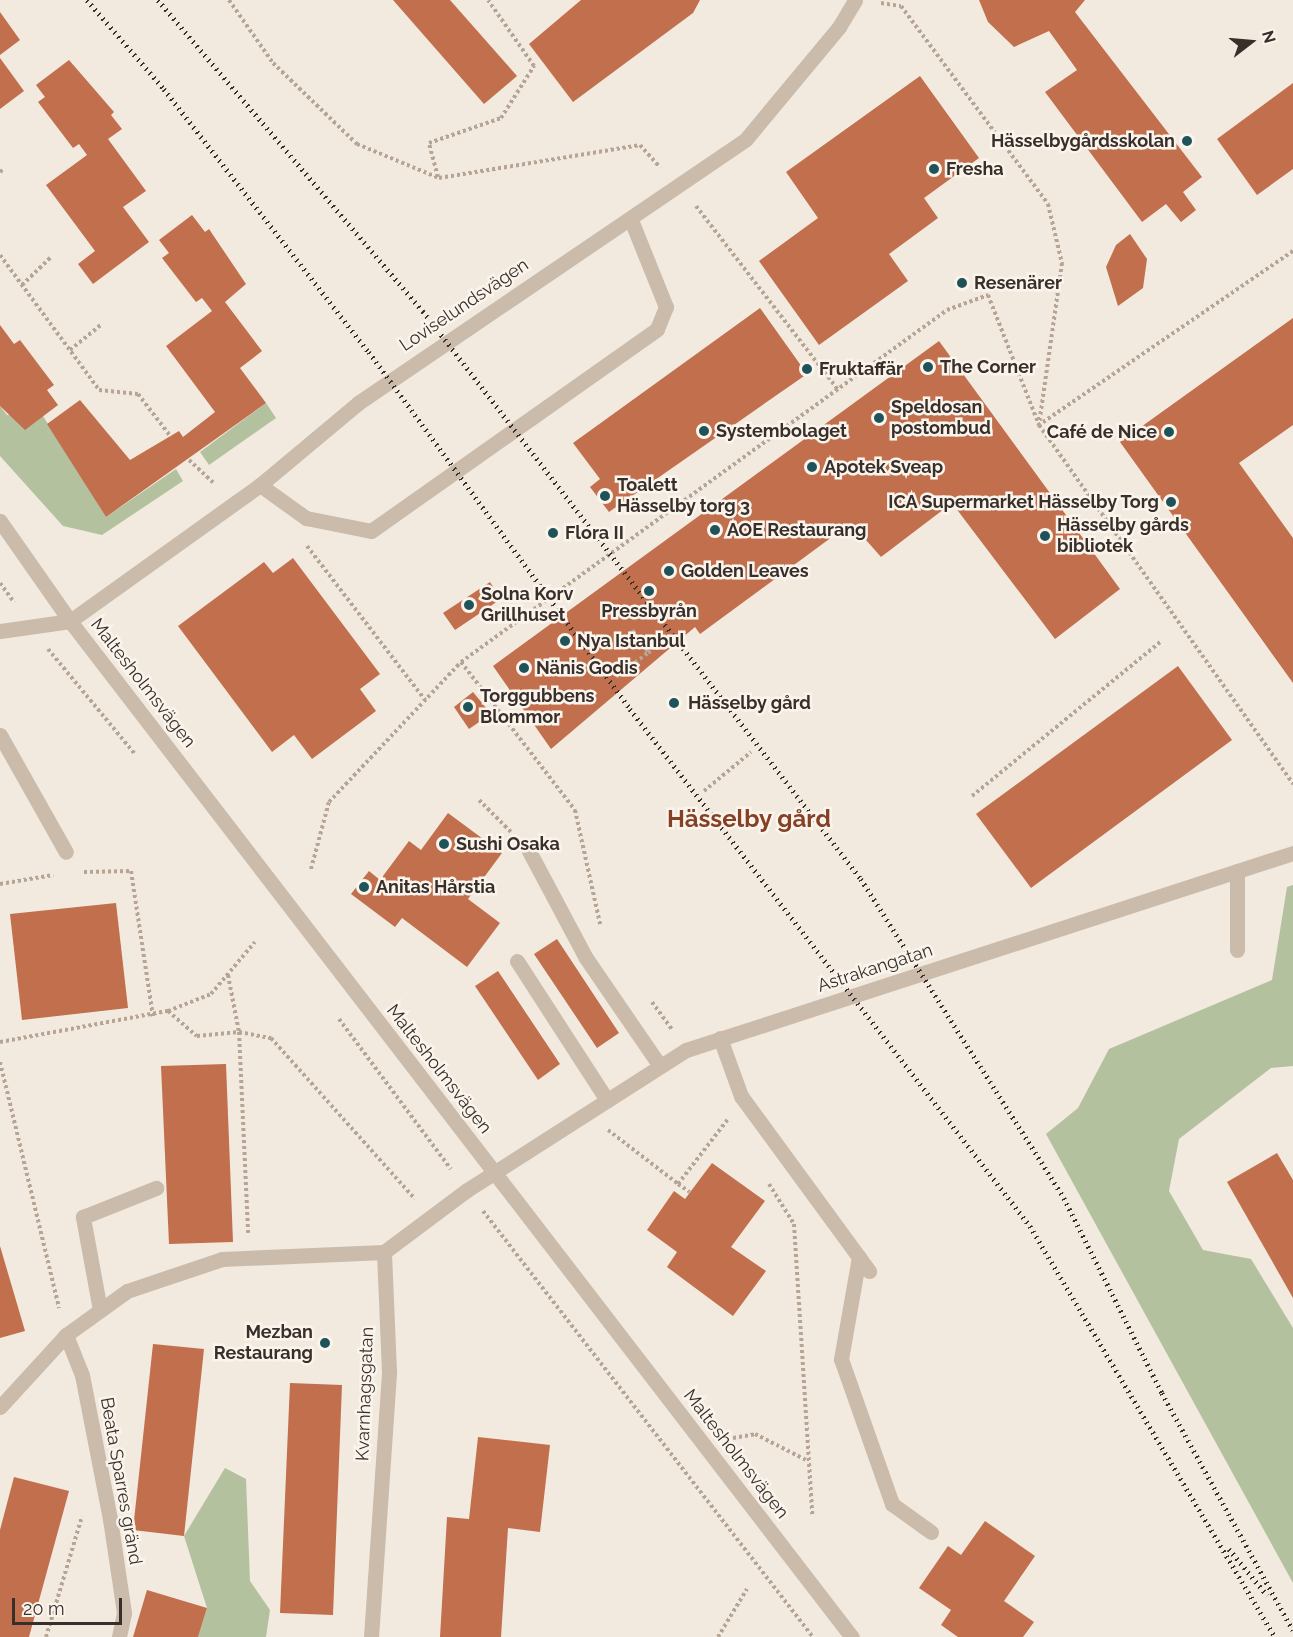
<!DOCTYPE html>
<html>
<head>
<meta charset="utf-8">
<style>
  body { margin:0 }
  #map { position:relative; width:1293px; height:1637px; overflow:hidden; background:#f2eadf; font-family:Raleway,sans-serif }
  div>[style] { position:absolute }
  [style*='--x'] { left:calc(var(--x)*1px); top:calc(var(--y)*1px); width:calc(var(--w)*1px); rotate:calc(var(--a)*1deg) }
  .green>* { inset:0; background:#b4c19f }
  .building>* { inset:0; background:#c26f4d }
  .path>* { height:4px; margin-top:-2px; transform-origin:0; background:repeating-linear-gradient(90deg,#b6a595 0 3px,transparent 0 6px) }
  .lane>* { height:15px; margin:-7.5px; padding:0 7.5px; transform-origin:7.5px; border-radius:7.5px; background:#cabbab }
  .street>* { height:15px; margin:-7.5px; padding:0 7.5px; transform-origin:7.5px; border-radius:7.5px; background:#cabbab }
  .rail>* { height:4.5px; margin-top:-2.25px; transform-origin:0; background:repeating-linear-gradient(90deg,#382f2a 0 1.5px,transparent 0 6px) }
  .dots>* { width:16px; height:16px; translate:-50% -50%; box-sizing:border-box; border:3px solid #faf4ec; border-radius:50% }
  span { translate:-50% -50%; white-space:nowrap; text-align:center; line-height:1.15; -webkit-text-stroke:5px #faf4ec; paint-order:stroke }
  .poi-label { font-size:18px; color:#382f2a; font-weight:700 }
  .right { translate:-100% -50%; text-align:right }
  .left { translate:0 -50%; text-align:left }
  .street-label { font-size:18px; color:#382f2a }
  .district-label { font-size:24px; color:#854025; font-weight:700 }
  .north { position:absolute; left:1221px; top:12px; width:60px; height:60px; -webkit-text-stroke:4px #faf4ec; paint-order:stroke; rotate:74deg; font-size:16px; font-weight:700; line-height:24px; text-align:center; color:#382f2a }
  .north::after { content:''; display:block; margin:auto; width:21px; height:27px; background:#382f2a; clip-path:polygon(50% 0,100% 100%,50% 72%,0 100%) }
  .scale { position:absolute; left:12px; top:1598px; width:110px; height:27px; box-sizing:border-box; border:3px solid #382f2a; border-top:0; padding-left:8px; font-size:18px; line-height:21px; white-space:nowrap; color:#382f2a; -webkit-text-stroke:4px #faf4ec; paint-order:stroke }
</style>
</head>
<body>
<div id="map">
  <div class="green">
    <div style="clip-path:polygon(266px 403px,276px 418px,209px 465px,200px 452px)"></div>
    <div style="clip-path:polygon(0 406px,7px 415px,43px 416px,106px 517px,176px 469px,183px 481px,102px 535px,63px 526px,0 456px)"></div>
    <div style="clip-path:polygon(1293px 885px,1293px 1066px,1271px 1068px,1179px 1139px,1169px 1191px,1203px 1250px,1251px 1259px,1293px 1328px,1293px 1583px,1046px 1134px,1078px 1108px,1109px 1049px,1272px 980px,1287px 887px)"></div>
    <div style="clip-path:polygon(225px 1468px,246px 1479px,250px 1581px,270px 1610px,266px 1637px,198px 1637px,207px 1608px,184px 1536px)"></div>
  </div>
  <div class="building">
    <div style="clip-path:polygon(393px 0,450px 0,517px 76px,484px 104px)"></div>
    <div style="clip-path:polygon(581px 0,700px 0,693px 13px,573px 102px,529px 44px)"></div>
    <div style="clip-path:polygon(979px 0,1085px 0,1075px 12px,1202px 177px,1183px 192px,1196px 210px,1181px 222px,1166px 204px,1142px 222px,1045px 92px,1077px 70px,1049px 31px,1014px 47px,988px 22px)"></div>
    <div style="clip-path:polygon(0 12px,20px 40px,0 55px)"></div>
    <div style="clip-path:polygon(0 58px,24px 91px,0 109px)"></div>
    <div style="clip-path:polygon(69px 60px,114px 112px,111px 115px,122px 129px,108px 139px,146px 191px,123px 207px,149px 242px,93px 284px,78px 264px,95px 251px,46px 185px,87px 155px,79px 144px,73px 148px,38px 102px,45px 97px,36px 85px)"></div>
    <div style="clip-path:polygon(920px 76px,979px 158px,924px 198px,938px 218px,889px 254px,908px 281px,819px 345px,759px 261px,818px 218px,786px 172px)"></div>
    <div style="clip-path:polygon(1293px 83px,1293px 169px,1257px 195px,1217px 139px)"></div>
    <div style="clip-path:polygon(192px 215px,205px 232px,209px 229px,246px 284px,225px 302px,262px 351px,240px 368px,266px 403px,106px 517px,47px 424px,80px 400px,130px 460px,179px 431px,183px 437px,215px 412px,166px 346px,212px 311px,202px 298px,196px 302px,162px 258px,169px 253px,159px 240px)"></div>
    <div style="clip-path:polygon(1130px 234px,1147px 259px,1143px 288px,1118px 306px,1106px 267px,1116px 245px)"></div>
    <div style="clip-path:polygon(760px 308px,807px 374px,609px 512px,590px 487px,600px 479px,573px 443px)"></div>
    <div style="clip-path:polygon(1293px 318px,1293px 425px,1239px 463px,1293px 538px,1293px 683px,1120px 442px)"></div>
    <div style="clip-path:polygon(0 325px,14px 344px,20px 340px,54px 385px,47px 390px,58px 405px,25px 430px,0 406px)"></div>
    <div style="clip-path:polygon(939px 341px,1120px 589px,1055px 639px,952px 503px,881px 557px,851px 523px,700px 634px,695px 627px,551px 749px,493px 666px)"></div>
    <div style="clip-path:polygon(293px 558px,380px 674px,360px 689px,376px 711px,312px 759px,294px 735px,272px 752px,178px 626px,264px 562px,273px 573px)"></div>
    <div style="clip-path:polygon(490px 582px,501px 599px,455px 630px,443px 613px)"></div>
    <div style="clip-path:polygon(1178px 666px,1232px 740px,1031px 888px,976px 814px)"></div>
    <div style="clip-path:polygon(473px 692px,491px 714px,469px 729px,454px 707px)"></div>
    <div style="clip-path:polygon(448px 813px,502px 853px,468px 899px,500px 923px,467px 967px,402px 918px,395px 927px,351px 894px,369px 871px,380px 880px,409px 841px,421px 850px)"></div>
    <div style="clip-path:polygon(116px 903px,128px 1008px,22px 1020px,10px 914px)"></div>
    <div style="clip-path:polygon(557px 939px,619px 1033px,597px 1048px,534px 954px)"></div>
    <div style="clip-path:polygon(498px 971px,560px 1064px,538px 1080px,475px 986px)"></div>
    <div style="clip-path:polygon(226px 1064px,233px 1242px,169px 1244px,161px 1066px)"></div>
    <div style="clip-path:polygon(1277px 1153px,1293px 1180px,1293px 1298px,1227px 1182px)"></div>
    <div style="clip-path:polygon(712px 1163px,765px 1201px,731px 1247px,766px 1271px,733px 1316px,667px 1267px,677px 1252px,647px 1230px,674px 1191px,685px 1199px)"></div>
    <div style="clip-path:polygon(0 1246px,25px 1331px,0 1338px)"></div>
    <div style="clip-path:polygon(153px 1344px,204px 1349px,184px 1536px,133px 1530px)"></div>
    <div style="clip-path:polygon(290px 1383px,342px 1385px,333px 1615px,280px 1613px)"></div>
    <div style="clip-path:polygon(478px 1437px,550px 1445px,540px 1532px,508px 1528px,501px 1637px,440px 1637px,447px 1517px,469px 1519px)"></div>
    <div style="clip-path:polygon(14px 1477px,69px 1491px,29px 1637px,0 1637px,0 1530px)"></div>
    <div style="clip-path:polygon(985px 1521px,1035px 1556px,1004px 1601px,1034px 1622px,1023px 1637px,958px 1637px,941px 1625px,951px 1610px,919px 1588px,948px 1546px,961px 1555px)"></div>
    <div style="clip-path:polygon(147px 1590px,207px 1608px,198px 1637px,133px 1637px)"></div>
  </div>
  <div class="path">
    <div style="--x:229;--y:0;--w:77;--a:55.1"></div>
    <div style="--x:273;--y:63;--w:117;--a:44"></div>
    <div style="--x:357;--y:144;--w:89;--a:22.5"></div>
    <div style="--x:439;--y:178;--w:204;--a:-9.3"></div>
    <div style="--x:640;--y:145;--w:30;--a:48"></div>
    <div style="--x:881;--y:3;--w:20;--a:9"></div>
    <div style="--x:901;--y:6;--w:247;--a:53.4"></div>
    <div style="--x:1048;--y:204;--w:61;--a:76.7"></div>
    <div style="--x:1062;--y:263;--w:163;--a:98.1"></div>
    <div style="--x:0;--y:172;--w:6;--a:-39"></div>
    <div style="--x:438;--y:177;--w:35;--a:-105"></div>
    <div style="--x:429;--y:143;--w:76;--a:-19.1"></div>
    <div style="--x:501;--y:118;--w:62;--a:-57.6"></div>
    <div style="--x:534;--y:66;--w:80;--a:-124.9"></div>
    <div style="--x:696;--y:206;--w:234;--a:52.3"></div>
    <div style="--x:1293;--y:251;--w:308;--a:145.6"></div>
    <div style="--x:1039;--y:425;--w:440;--a:54.7"></div>
    <div style="--x:0;--y:255;--w:167;--a:53.7"></div>
    <div style="--x:99;--y:390;--w:39;--a:6"></div>
    <div style="--x:138;--y:394;--w:54;--a:52.5"></div>
    <div style="--x:22;--y:285;--w:40;--a:-44"></div>
    <div style="--x:70;--y:350;--w:41;--a:-39.1"></div>
    <div style="--x:189;--y:460;--w:35;--a:43"></div>
    <div style="--x:307;--y:546;--w:194;--a:52.5"></div>
    <div style="--x:0;--y:583;--w:24;--a:54"></div>
    <div style="--x:632;--y:630;--w:28;--a:55"></div>
    <div style="--x:648;--y:653;--w:21;--a:-41"></div>
    <div style="--x:48;--y:649;--w:136;--a:50.4"></div>
    <div style="--x:461;--y:662;--w:187;--a:52.4"></div>
    <div style="--x:575;--y:810;--w:117;--a:77.6"></div>
    <div style="--x:616;--y:677;--w:40;--a:-37"></div>
    <div style="--x:704;--y:791;--w:61;--a:-39.7"></div>
    <div style="--x:972;--y:796;--w:243;--a:-39.3"></div>
    <div style="--x:479;--y:800;--w:47;--a:45"></div>
    <div style="--x:311;--y:869;--w:69;--a:-75"></div>
    <div style="--x:329;--y:802;--w:192;--a:-46.7"></div>
    <div style="--x:461;--y:662;--w:600;--a:-35.92"></div>
    <div style="--x:947;--y:310;--w:44;--a:-20.1"></div>
    <div style="--x:988;--y:295;--w:140;--a:68.6"></div>
    <div style="--x:84;--y:872;--w:47;--a:-1.2"></div>
    <div style="--x:131;--y:871;--w:147;--a:81.4"></div>
    <div style="--x:0;--y:884;--w:54;--a:-9.6"></div>
    <div style="--x:228;--y:975;--w:58;--a:79.1"></div>
    <div style="--x:239;--y:1032;--w:201;--a:87.4"></div>
    <div style="--x:652;--y:1002;--w:34;--a:54"></div>
    <div style="--x:168;--y:1011;--w:38;--a:41"></div>
    <div style="--x:197;--y:1036;--w:42;--a:-5.4"></div>
    <div style="--x:239;--y:1032;--w:33;--a:11"></div>
    <div style="--x:271;--y:1038;--w:216;--a:48.2"></div>
    <div style="--x:339;--y:1019;--w:187;--a:53.3"></div>
    <div style="--x:0;--y:1042;--w:171;--a:-10.5"></div>
    <div style="--x:168;--y:1011;--w:46;--a:-21.6"></div>
    <div style="--x:211;--y:994;--w:68;--a:-49.8"></div>
    <div style="--x:0;--y:1062;--w:253;--a:76.5"></div>
    <div style="--x:608;--y:1130;--w:88;--a:37.6"></div>
    <div style="--x:678;--y:1184;--w:82;--a:-52.4"></div>
    <div style="--x:678;--y:1184;--w:14;--a:34"></div>
    <div style="--x:769;--y:1184;--w:47;--a:58"></div>
    <div style="--x:794;--y:1224;--w:291;--a:86.4"></div>
    <div style="--x:483;--y:1211;--w:539;--a:52.24"></div>
    <div style="--x:733;--y:1438;--w:22;--a:-10"></div>
    <div style="--x:755;--y:1434;--w:59;--a:27"></div>
    <div style="--x:46;--y:1637;--w:126;--a:-73.4"></div>
    <div style="--x:718;--y:1637;--w:56;--a:-58.9"></div>
  </div>
  <div class="lane">
    <div style="--x:260;--y:485;--w:57;--a:35.7"></div>
    <div style="--x:306;--y:518;--w:66;--a:11.3"></div>
    <div style="--x:371;--y:531;--w:350;--a:-35.2"></div>
    <div style="--x:657;--y:329;--w:24;--a:-68"></div>
    <div style="--x:666;--y:307;--w:94;--a:-111.9"></div>
    <div style="--x:0;--y:631;--w:71;--a:-8.1"></div>
    <div style="--x:0;--y:735;--w:134;--a:60.6"></div>
    <div style="--x:529;--y:851;--w:121;--a:62"></div>
    <div style="--x:586;--y:958;--w:131;--a:55.6"></div>
    <div style="--x:1237;--y:950;--w:79;--a:-90"></div>
    <div style="--x:517;--y:961;--w:166;--a:57.1"></div>
    <div style="--x:720;--y:1038;--w:62;--a:70.1"></div>
    <div style="--x:741;--y:1096;--w:217;--a:53.8"></div>
    <div style="--x:859;--y:1257;--w:104;--a:100"></div>
    <div style="--x:841;--y:1359;--w:154;--a:70.6"></div>
    <div style="--x:892;--y:1504;--w:48;--a:35.7"></div>
    <div style="--x:100;--y:1310;--w:95;--a:-100.4"></div>
    <div style="--x:83;--y:1217;--w:79;--a:-21.7"></div>
  </div>
  <div class="street">
    <div style="--x:0;--y:521;--w:122;--a:55"></div>
    <div style="--x:70;--y:621;--w:1282;--a:52.42"></div>
    <div style="--x:70;--y:621;--w:234;--a:-35.6"></div>
    <div style="--x:260;--y:485;--w:128;--a:-39.9"></div>
    <div style="--x:358;--y:403;--w:469;--a:-34.2"></div>
    <div style="--x:746;--y:139;--w:146;--a:-50.3"></div>
    <div style="--x:839;--y:27;--w:31;--a:-59"></div>
    <div style="--x:66;--y:1335;--w:43;--a:68.2"></div>
    <div style="--x:82;--y:1375;--w:147;--a:79"></div>
    <div style="--x:110;--y:1519;--w:95;--a:81.5"></div>
    <div style="--x:124;--y:1613;--w:25;--a:102"></div>
    <div style="--x:0;--y:1407;--w:98;--a:-47.5"></div>
    <div style="--x:66;--y:1335;--w:75;--a:-35.8"></div>
    <div style="--x:127;--y:1291;--w:100;--a:-18.6"></div>
    <div style="--x:222;--y:1259;--w:162;--a:-2.5"></div>
    <div style="--x:371;--y:1637;--w:266;--a:-86.1"></div>
    <div style="--x:389;--y:1372;--w:120;--a:-92.4"></div>
    <div style="--x:384;--y:1252;--w:104;--a:-36.8"></div>
    <div style="--x:467;--y:1190;--w:260;--a:-32.6"></div>
    <div style="--x:686;--y:1050;--w:638;--a:-17.98"></div>
  </div>
  <div class="rail">
    <div style="--x:87;--y:0;--w:118;--a:49.1"></div>
    <div style="--x:164;--y:89;--w:333;--a:52.1"></div>
    <div style="--x:369;--y:352;--w:442;--a:53.8"></div>
    <div style="--x:630;--y:709;--w:654;--a:52.27"></div>
    <div style="--x:1030;--y:1226;--w:478;--a:59.2"></div>
    <div style="--x:158;--y:0;--w:409;--a:49.6"></div>
    <div style="--x:423;--y:311;--w:717;--a:52.36"></div>
    <div style="--x:861;--y:879;--w:378;--a:57.5"></div>
    <div style="--x:1064;--y:1198;--w:218;--a:63.3"></div>
    <div style="--x:1162;--y:1393;--w:271;--a:61.1"></div>
    <div style="--x:1229;--y:1549;--w:60;--a:50.4"></div>
  </div>
  <div class="dots">
    <div style="left:1187px;top:141px;background:#205359"></div>
    <div style="left:934px;top:169px;background:#205359"></div>
    <div style="left:962px;top:283px;background:#205359"></div>
    <div style="left:928px;top:367px;background:#205359"></div>
    <div style="left:807px;top:369px;background:#205359"></div>
    <div style="left:879px;top:418px;background:#205359"></div>
    <div style="left:704px;top:431px;background:#205359"></div>
    <div style="left:1169px;top:432px;background:#205359"></div>
    <div style="left:812px;top:467px;background:#205359"></div>
    <div style="left:605px;top:496px;background:#205359"></div>
    <div style="left:1171px;top:502px;background:#205359"></div>
    <div style="left:715px;top:530px;background:#205359"></div>
    <div style="left:553px;top:533px;background:#205359"></div>
    <div style="left:1045px;top:536px;background:#205359"></div>
    <div style="left:669px;top:571px;background:#205359"></div>
    <div style="left:649px;top:591px;background:#205359"></div>
    <div style="left:469px;top:605px;background:#205359"></div>
    <div style="left:565px;top:641px;background:#205359"></div>
    <div style="left:524px;top:668px;background:#205359"></div>
    <div style="left:674px;top:703px;background:#205359"></div>
    <div style="left:468px;top:707px;background:#205359"></div>
    <div style="left:444px;top:844px;background:#205359"></div>
    <div style="left:364px;top:887px;background:#205359"></div>
    <div style="left:325px;top:1343px;background:#205359"></div>
  </div>
  <div class="poi-label">
    <span class="right" style="left:1175px;top:141px">Hässelbygårdsskolan</span>
    <span class="left" style="left:946px;top:169px">Fresha</span>
    <span class="left" style="left:974px;top:283px">Resenärer</span>
    <span class="left" style="left:940px;top:367px">The Corner</span>
    <span class="left" style="left:819px;top:369px">Fruktaffär</span>
    <span class="left" style="left:891px;top:418px">Speldosan<br>postombud</span>
    <span class="left" style="left:716px;top:431px">Systembolaget</span>
    <span class="right" style="left:1157px;top:432px">Café de Nice</span>
    <span class="left" style="left:824px;top:467px">Apotek Sveap</span>
    <span class="left" style="left:617px;top:496px">Toalett<br>Hässelby torg 3</span>
    <span class="right" style="left:1159px;top:502px">ICA Supermarket Hässelby Torg</span>
    <span class="left" style="left:1057px;top:536px">Hässelby gårds<br>bibliotek</span>
    <span class="left" style="left:727px;top:530px">AOE Restaurang</span>
    <span class="left" style="left:565px;top:533px">Flora II</span>
    <span class="left" style="left:681px;top:571px">Golden Leaves</span>
    <span class="left" style="left:481px;top:605px">Solna Korv<br>Grillhuset</span>
    <span style="left:649px;top:611px">Pressbyrån</span>
    <span class="left" style="left:577px;top:641px">Nya Istanbul</span>
    <span class="left" style="left:536px;top:668px">Nänis Godis</span>
    <span class="left" style="left:480px;top:707px">Torggubbens<br>Blommor</span>
    <span class="left" style="left:688px;top:703px">Hässelby gård</span>
    <span class="left" style="left:456px;top:844px">Sushi Osaka</span>
    <span class="left" style="left:376px;top:887px">Anitas Hårstia</span>
    <span class="right" style="left:313px;top:1343px">Mezban<br>Restaurang</span>
  </div>
  <div class="street-label">
    <span style="left:464px;top:305px;rotate:-34deg">Loviselundsvägen</span>
    <span style="left:143px;top:683px;rotate:52deg">Maltesholmsvägen</span>
    <span style="left:875px;top:968px;rotate:-18deg">Astrakangatan</span>
    <span style="left:439px;top:1069px;rotate:52deg">Maltesholmsvägen</span>
    <span style="left:365px;top:1394px;rotate:-88deg">Kvarnhagsgatan</span>
    <span style="left:736px;top:1454px;rotate:52deg">Maltesholmsvägen</span>
    <span style="left:121px;top:1481px;rotate:80deg">Beata Sparres gränd</span>
  </div>
  <div class="district-label">
    <span style="left:749px;top:819px">Hässelby gård</span>
  </div>
  <div class="north">N</div>
  <div class="scale">20 m</div>
</div>
</body>
</html>
